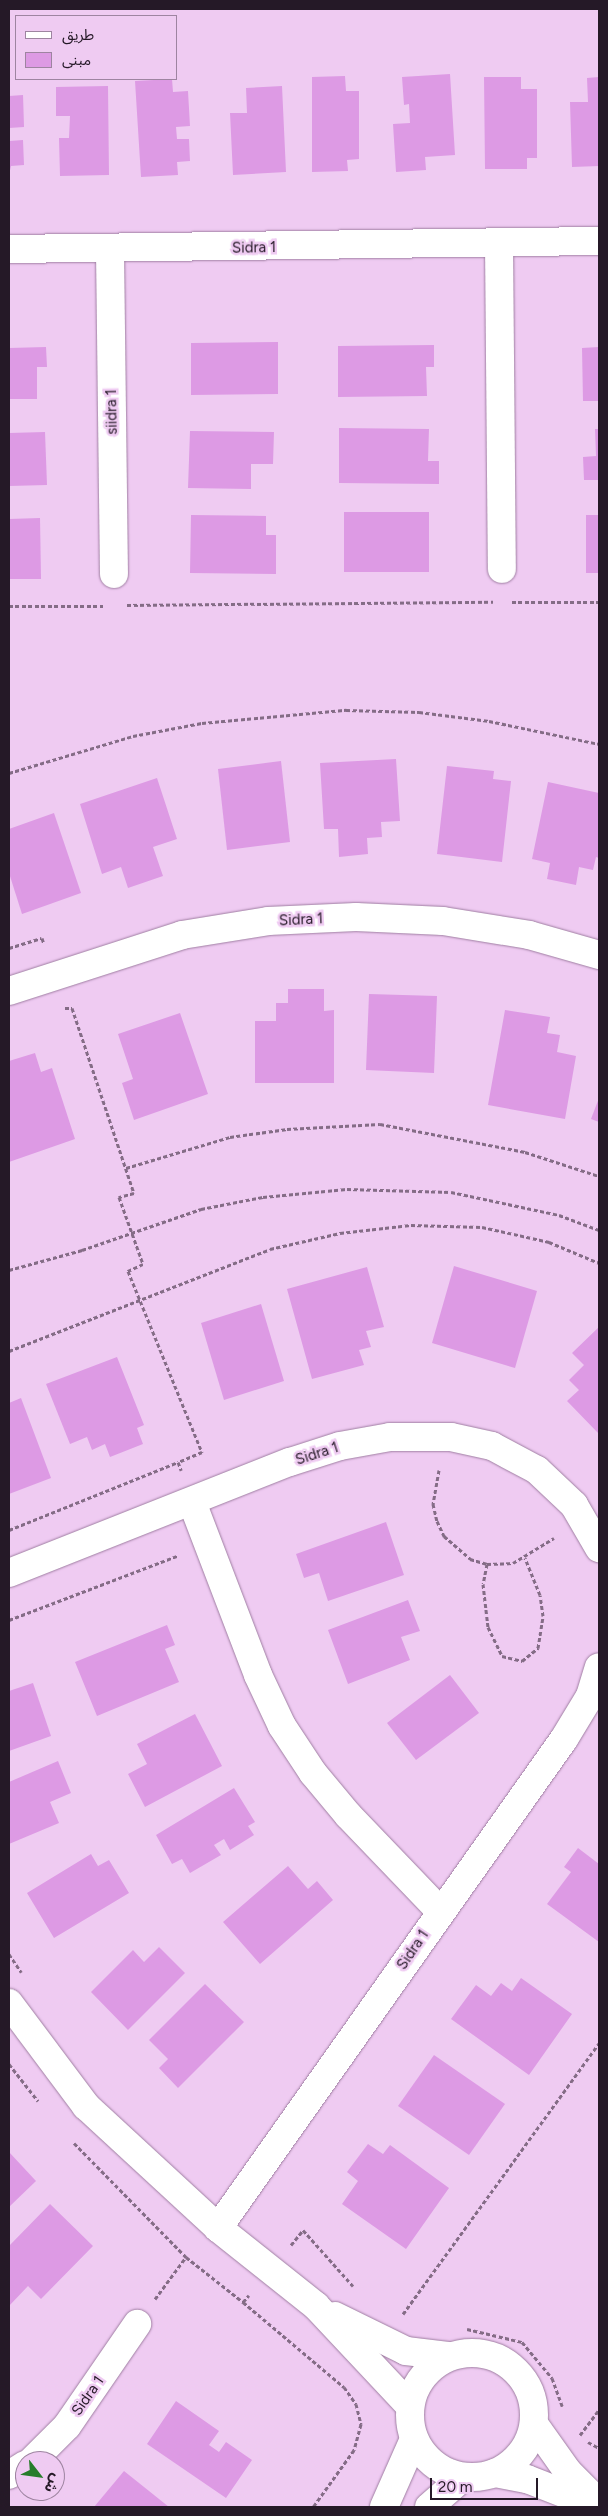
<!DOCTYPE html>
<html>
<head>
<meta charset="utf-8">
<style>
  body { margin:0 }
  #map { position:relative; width:608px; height:2516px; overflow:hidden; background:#efcbf2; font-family:Figtree,"Noto Sans Arabic",sans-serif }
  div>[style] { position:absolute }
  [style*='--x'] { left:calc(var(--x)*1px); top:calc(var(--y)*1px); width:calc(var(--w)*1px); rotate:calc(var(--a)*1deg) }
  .building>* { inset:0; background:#dd9ae4 }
  .path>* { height:3px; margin-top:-1.5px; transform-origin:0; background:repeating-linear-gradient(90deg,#846c86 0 4px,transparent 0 6.5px) }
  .roads { filter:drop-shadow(0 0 1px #9f7ea2) drop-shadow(0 0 1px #9f7ea2) }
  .street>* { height:28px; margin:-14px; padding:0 14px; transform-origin:14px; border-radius:14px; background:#fff }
  .street>.ring { margin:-14px; padding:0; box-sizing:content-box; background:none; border:28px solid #fff; border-radius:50% }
  span { translate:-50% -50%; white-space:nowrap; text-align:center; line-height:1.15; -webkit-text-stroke:5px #efcbf2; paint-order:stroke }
  .street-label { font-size:15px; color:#251927 }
  .frame { position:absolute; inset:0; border:10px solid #251927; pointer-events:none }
  .legend { position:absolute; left:15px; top:15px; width:162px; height:65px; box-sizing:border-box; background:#efcbf2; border:1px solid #9e84a1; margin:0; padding:6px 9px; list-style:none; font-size:15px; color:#251927 }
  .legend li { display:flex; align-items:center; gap:10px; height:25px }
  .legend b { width:25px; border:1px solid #9e84a1 }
  .north { position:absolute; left:15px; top:2451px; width:50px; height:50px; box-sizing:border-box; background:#efcbf2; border:1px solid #9e84a1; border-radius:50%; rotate:120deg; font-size:14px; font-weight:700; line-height:20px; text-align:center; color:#251927 }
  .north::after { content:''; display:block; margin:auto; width:18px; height:22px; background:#277d2a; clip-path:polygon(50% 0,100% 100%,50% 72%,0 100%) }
  .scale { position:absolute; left:430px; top:2478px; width:108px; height:22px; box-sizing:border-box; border:2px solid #251927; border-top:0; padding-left:6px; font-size:15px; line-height:18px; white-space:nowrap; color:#251927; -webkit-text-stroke:4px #efcbf2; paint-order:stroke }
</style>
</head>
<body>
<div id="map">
  <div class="building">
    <div style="clip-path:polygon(450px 74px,455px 155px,425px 157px,426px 170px,396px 172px,393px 124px,410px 123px,409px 104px,404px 105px,402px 77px)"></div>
    <div style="clip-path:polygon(345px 76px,346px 91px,359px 91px,359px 159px,347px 160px,348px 171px,312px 172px,312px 77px)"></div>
    <div style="clip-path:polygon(484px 77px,521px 77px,521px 89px,537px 89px,537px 158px,527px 158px,527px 169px,485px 169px)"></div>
    <div style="clip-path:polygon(599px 77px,599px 166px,572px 167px,570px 102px,588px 102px,587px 78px)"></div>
    <div style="clip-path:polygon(172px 79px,173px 92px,188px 91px,190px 126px,176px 127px,177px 139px,189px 139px,190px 161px,177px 162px,178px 175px,141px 177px,135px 81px)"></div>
    <div style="clip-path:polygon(108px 86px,109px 175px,60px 176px,59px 138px,69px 138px,70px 116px,56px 116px,56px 87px)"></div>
    <div style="clip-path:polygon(282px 86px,286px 172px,233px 175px,230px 113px,247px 113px,246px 88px)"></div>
    <div style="clip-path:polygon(23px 95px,24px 127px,9px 128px,9px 96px)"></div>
    <div style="clip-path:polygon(23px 140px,24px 165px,11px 166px,9px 175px,9px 141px)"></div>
    <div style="clip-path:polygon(278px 342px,278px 394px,191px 395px,191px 343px)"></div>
    <div style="clip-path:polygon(434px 345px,434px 367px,426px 367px,427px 396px,338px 397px,338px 346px)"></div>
    <div style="clip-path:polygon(46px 347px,47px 367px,37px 367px,37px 399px,9px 399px,9px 348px)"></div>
    <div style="clip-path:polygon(599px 347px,599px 401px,583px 401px,582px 348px)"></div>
    <div style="clip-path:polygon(339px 428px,429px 429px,428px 461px,439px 461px,439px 484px,339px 483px)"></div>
    <div style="clip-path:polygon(595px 429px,599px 429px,599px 480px,584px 480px,583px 457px,596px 456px)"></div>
    <div style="clip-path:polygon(190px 431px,274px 432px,273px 464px,251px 464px,251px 489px,188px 488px)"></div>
    <div style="clip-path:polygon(45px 432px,47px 485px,9px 486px,9px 433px)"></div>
    <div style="clip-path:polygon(344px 512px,429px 512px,429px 572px,344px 572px)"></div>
    <div style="clip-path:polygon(191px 515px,266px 516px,266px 535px,276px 535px,276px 574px,190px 573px)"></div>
    <div style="clip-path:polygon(586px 515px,599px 515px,599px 573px,586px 573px)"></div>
    <div style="clip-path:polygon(40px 518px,41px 579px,9px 579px,9px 519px)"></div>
    <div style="clip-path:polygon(396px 759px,400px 821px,381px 822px,382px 837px,367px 838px,368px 854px,339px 857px,338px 829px,324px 829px,320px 763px)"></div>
    <div style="clip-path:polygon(281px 761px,290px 842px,227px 850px,218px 769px)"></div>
    <div style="clip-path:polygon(447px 766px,494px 771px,493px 779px,511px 781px,502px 862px,437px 854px)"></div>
    <div style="clip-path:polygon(157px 778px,177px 839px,153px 847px,163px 876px,128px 888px,121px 867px,102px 874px,80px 804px)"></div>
    <div style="clip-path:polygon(548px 782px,599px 793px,599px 858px,596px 857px,593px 870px,579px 867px,576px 885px,547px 879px,550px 863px,532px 859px)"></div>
    <div style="clip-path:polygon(54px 813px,81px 893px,22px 914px,9px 873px,9px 829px)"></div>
    <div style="clip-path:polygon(288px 989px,324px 989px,324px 1011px,334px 1010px,334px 1083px,255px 1083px,255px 1021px,276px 1021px,276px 1003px,288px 1003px)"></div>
    <div style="clip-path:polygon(369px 994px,437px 996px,434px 1073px,366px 1070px)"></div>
    <div style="clip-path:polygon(505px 1010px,550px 1017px,547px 1033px,560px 1035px,557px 1052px,576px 1056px,565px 1119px,488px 1105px)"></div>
    <div style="clip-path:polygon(180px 1013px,208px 1094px,134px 1120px,122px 1083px,133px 1079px,118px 1034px)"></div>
    <div style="clip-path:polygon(35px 1053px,41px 1072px,52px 1068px,75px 1139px,9px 1162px,9px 1061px)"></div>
    <div style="clip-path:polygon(599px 1098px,599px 1122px,591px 1119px)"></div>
    <div style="clip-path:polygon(454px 1266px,537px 1291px,515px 1368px,432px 1343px)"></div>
    <div style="clip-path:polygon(367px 1267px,384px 1327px,366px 1331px,371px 1347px,359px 1350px,364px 1365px,312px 1379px,287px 1289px)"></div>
    <div style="clip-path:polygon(261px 1304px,284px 1381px,224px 1400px,201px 1323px)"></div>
    <div style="clip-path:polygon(599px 1327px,599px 1434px,567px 1401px,579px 1390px,569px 1380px,584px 1365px,572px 1353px)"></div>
    <div style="clip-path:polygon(117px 1357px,144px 1425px,137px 1428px,143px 1444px,110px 1457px,105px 1444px,92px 1450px,87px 1437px,70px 1444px,46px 1384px)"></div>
    <div style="clip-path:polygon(21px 1398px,51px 1478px,9px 1494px,9px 1403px)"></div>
    <div style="clip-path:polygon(386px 1522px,404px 1575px,328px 1601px,319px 1573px,304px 1578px,296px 1554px)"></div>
    <div style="clip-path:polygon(408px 1600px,420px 1631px,401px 1637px,410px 1660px,348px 1684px,328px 1630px)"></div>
    <div style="clip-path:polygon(167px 1625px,175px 1645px,165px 1649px,179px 1682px,97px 1716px,75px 1662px)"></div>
    <div style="clip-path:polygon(450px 1675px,479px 1713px,416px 1760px,387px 1723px)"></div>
    <div style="clip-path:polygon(33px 1683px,51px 1736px,9px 1751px,9px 1691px)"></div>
    <div style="clip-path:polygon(195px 1714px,222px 1766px,145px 1807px,128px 1774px,147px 1764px,137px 1744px)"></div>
    <div style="clip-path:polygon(58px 1761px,71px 1793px,50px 1802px,59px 1823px,9px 1844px,9px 1782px)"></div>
    <div style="clip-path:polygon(234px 1788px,255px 1822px,248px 1826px,254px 1835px,230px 1850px,224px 1839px,214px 1845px,221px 1855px,190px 1873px,182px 1859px,172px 1864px,156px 1835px)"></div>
    <div style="clip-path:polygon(578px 1848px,599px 1864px,599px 1942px,547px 1904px,571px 1872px,564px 1867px)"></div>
    <div style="clip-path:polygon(91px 1854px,98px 1866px,109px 1860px,129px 1893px,54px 1938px,27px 1893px)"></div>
    <div style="clip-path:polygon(288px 1866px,308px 1889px,317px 1881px,333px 1900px,260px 1964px,223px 1922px)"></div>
    <div style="clip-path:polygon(159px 1947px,185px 1973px,128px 2030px,91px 1992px,133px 1950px,144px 1962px)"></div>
    <div style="clip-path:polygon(521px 1978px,572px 2014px,529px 2075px,451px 2019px,476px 1985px,491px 1996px,501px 1983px,512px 1991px)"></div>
    <div style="clip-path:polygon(205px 1984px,244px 2022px,178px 2088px,159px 2068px,168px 2059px,149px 2040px)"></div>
    <div style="clip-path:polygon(434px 2055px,505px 2104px,469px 2155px,398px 2106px)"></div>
    <div style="clip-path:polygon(368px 2144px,383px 2154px,390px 2145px,449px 2188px,406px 2249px,342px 2204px,358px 2181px,347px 2172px)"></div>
    <div style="clip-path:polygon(9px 2152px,36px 2181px,9px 2207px)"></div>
    <div style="clip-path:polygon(50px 2204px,93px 2246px,41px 2299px,28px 2286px,9px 2306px,9px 2246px)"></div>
    <div style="clip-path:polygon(176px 2401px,219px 2431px,209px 2445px,219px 2452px,226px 2442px,252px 2460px,226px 2498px,147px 2444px)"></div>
    <div style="clip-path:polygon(124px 2471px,169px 2507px,94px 2507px)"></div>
  </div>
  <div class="path">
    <div style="--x:512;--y:602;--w:87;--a:0"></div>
    <div style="--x:127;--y:605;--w:366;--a:-0.5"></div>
    <div style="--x:9;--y:606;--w:94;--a:0"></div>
    <div style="--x:9;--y:773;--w:129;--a:-16.6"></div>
    <div style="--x:133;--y:736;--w:70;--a:-10.7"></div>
    <div style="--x:202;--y:723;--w:145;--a:-5.2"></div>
    <div style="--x:346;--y:710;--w:73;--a:1.6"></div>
    <div style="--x:419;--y:712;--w:71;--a:7.3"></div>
    <div style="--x:489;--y:721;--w:112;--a:11.8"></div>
    <div style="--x:9;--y:948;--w:34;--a:-17"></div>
    <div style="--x:42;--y:938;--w:6;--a:72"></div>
    <div style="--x:65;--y:1008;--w:7;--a:0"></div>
    <div style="--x:72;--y:1008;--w:195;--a:71.5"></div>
    <div style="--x:134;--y:1193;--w:16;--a:165"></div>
    <div style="--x:119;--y:1197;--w:71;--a:70.3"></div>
    <div style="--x:143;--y:1264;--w:17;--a:155"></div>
    <div style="--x:128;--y:1271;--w:196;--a:67.8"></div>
    <div style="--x:202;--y:1452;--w:26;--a:157"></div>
    <div style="--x:178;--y:1462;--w:9;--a:69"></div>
    <div style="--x:126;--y:1168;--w:109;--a:-16.6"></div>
    <div style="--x:230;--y:1137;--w:58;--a:-8"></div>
    <div style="--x:287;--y:1129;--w:93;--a:-3.1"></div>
    <div style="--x:380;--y:1124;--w:148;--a:10.9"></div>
    <div style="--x:525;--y:1152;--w:78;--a:18"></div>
    <div style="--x:9;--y:1270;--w:76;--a:-15.3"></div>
    <div style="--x:82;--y:1250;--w:126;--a:-19"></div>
    <div style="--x:201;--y:1209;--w:63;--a:-11"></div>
    <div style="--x:263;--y:1197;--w:84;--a:-5.4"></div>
    <div style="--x:347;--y:1189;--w:104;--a:1.7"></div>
    <div style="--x:451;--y:1192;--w:110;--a:12"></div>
    <div style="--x:559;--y:1215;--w:43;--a:20.6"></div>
    <div style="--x:9;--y:1351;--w:280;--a:-21.3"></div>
    <div style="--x:270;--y:1249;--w:72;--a:-12.9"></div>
    <div style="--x:340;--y:1233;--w:71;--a:-6.4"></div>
    <div style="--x:411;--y:1225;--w:71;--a:1.6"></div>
    <div style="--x:482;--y:1227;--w:69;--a:12.6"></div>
    <div style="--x:549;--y:1242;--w:54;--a:22.8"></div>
    <div style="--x:439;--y:1470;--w:35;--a:100"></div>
    <div style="--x:433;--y:1504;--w:17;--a:77"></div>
    <div style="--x:437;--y:1521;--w:17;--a:65"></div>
    <div style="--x:444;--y:1536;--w:35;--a:41"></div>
    <div style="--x:470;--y:1559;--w:18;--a:16"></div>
    <div style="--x:487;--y:1564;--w:26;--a:-2"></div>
    <div style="--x:513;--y:1563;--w:48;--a:-31.4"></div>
    <div style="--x:9;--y:1530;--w:182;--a:-21.9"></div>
    <div style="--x:487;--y:1564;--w:20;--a:101"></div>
    <div style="--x:483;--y:1584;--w:43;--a:83.4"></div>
    <div style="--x:488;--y:1627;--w:32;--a:64"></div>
    <div style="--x:502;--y:1656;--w:21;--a:14"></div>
    <div style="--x:522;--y:1661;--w:21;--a:-39"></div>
    <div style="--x:538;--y:1648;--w:32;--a:-81"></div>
    <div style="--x:543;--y:1616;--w:21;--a:-98"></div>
    <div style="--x:540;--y:1595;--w:40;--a:-112"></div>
    <div style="--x:9;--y:1620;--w:180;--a:-20.9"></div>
    <div style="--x:9;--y:1954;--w:22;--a:56"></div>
    <div style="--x:9;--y:2064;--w:47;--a:51.9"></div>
    <div style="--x:74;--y:2143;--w:160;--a:45.5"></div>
    <div style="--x:291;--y:2245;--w:19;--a:-51"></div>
    <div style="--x:303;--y:2230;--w:75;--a:48.2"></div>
    <div style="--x:155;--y:2299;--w:52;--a:-53.6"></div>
    <div style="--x:186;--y:2257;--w:73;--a:38.3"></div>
    <div style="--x:243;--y:2302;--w:9;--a:-49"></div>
    <div style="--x:243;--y:2302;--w:132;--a:40.1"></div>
    <div style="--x:344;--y:2387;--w:21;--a:55"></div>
    <div style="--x:356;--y:2404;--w:21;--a:76"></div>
    <div style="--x:361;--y:2424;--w:27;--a:105"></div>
    <div style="--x:354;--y:2450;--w:70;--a:125.7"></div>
    <div style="--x:403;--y:2314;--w:334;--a:-54.1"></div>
    <div style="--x:467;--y:2329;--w:57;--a:13.3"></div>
    <div style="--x:522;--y:2342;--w:47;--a:50.2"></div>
    <div style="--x:552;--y:2378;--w:30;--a:70"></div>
    <div style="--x:580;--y:2435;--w:31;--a:-53"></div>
    <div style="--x:588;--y:2442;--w:13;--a:29"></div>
  </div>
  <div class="roads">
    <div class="street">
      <div style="--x:499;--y:243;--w:326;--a:89.5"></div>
      <div style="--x:9;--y:249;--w:590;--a:-0.78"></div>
      <div style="--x:110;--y:250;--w:324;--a:89.3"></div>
      <div style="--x:9;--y:991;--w:182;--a:-17.9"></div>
      <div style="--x:182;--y:935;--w:87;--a:-9.2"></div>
      <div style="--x:268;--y:921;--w:88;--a:-2.6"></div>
      <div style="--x:356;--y:917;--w:87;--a:2.6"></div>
      <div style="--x:443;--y:921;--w:87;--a:9.2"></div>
      <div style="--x:529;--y:935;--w:73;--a:15.9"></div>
      <div style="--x:192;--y:1502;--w:185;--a:69.1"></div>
      <div style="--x:258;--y:1675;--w:56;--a:64.8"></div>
      <div style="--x:282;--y:1726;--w:56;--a:56.6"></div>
      <div style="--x:313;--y:1773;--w:55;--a:50.2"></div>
      <div style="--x:348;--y:1815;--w:133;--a:46.2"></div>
      <div style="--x:9;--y:1573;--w:302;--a:-21.6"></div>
      <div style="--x:290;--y:1462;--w:52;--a:-17.7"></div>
      <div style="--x:340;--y:1446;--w:51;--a:-10.2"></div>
      <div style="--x:390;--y:1437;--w:61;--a:0"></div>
      <div style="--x:451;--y:1437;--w:42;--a:12.4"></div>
      <div style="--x:492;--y:1446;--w:51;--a:28.1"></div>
      <div style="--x:537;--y:1470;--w:51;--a:43.4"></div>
      <div style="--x:574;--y:1505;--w:50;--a:59.8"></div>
      <div style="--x:9;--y:2003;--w:129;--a:53.2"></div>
      <div style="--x:86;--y:2106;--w:180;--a:42.7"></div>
      <div style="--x:218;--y:2228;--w:125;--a:38.5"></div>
      <div style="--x:316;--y:2306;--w:136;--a:46.8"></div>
      <div style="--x:218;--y:2228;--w:599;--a:-54.72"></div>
      <div style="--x:564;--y:1739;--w:50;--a:-58.8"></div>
      <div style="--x:590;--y:1696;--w:30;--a:-73"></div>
      <div style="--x:335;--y:2316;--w:79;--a:26.2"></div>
      <div style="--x:406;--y:2351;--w:42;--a:6.8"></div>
      <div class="ring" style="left:410px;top:2353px;width:96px;height:96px"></div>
      <div style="--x:534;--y:2424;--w:59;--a:54.7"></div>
      <div style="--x:568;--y:2472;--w:44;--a:45"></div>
      <div style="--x:32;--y:2461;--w:49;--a:-45"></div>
      <div style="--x:67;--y:2426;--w:124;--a:-55.5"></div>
      <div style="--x:495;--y:2473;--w:33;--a:11"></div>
      <div style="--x:527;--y:2479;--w:77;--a:21.3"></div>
      <div style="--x:9;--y:2475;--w:19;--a:-32"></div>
      <div style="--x:384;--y:2507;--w:74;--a:-66.2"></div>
      <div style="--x:429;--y:2507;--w:45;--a:-41.4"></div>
    </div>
  </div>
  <div class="street-label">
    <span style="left:254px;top:248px;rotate:-1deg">Sidra 1</span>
    <span style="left:112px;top:412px;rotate:-91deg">siidra 1</span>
    <span style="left:301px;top:920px;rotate:-3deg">Sidra 1</span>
    <span style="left:317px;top:1454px;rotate:-18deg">Sidra 1</span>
    <span style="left:413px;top:1950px;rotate:-56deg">Sidra 1</span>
    <span style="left:88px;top:2396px;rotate:-55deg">Sidra 1</span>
  </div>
  <div class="frame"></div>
  <ul class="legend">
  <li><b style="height:6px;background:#fff"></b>طريق</li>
  <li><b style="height:14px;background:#dd9ae4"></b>مبنى</li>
  </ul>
  <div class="north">ش</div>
  <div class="scale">20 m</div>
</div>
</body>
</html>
